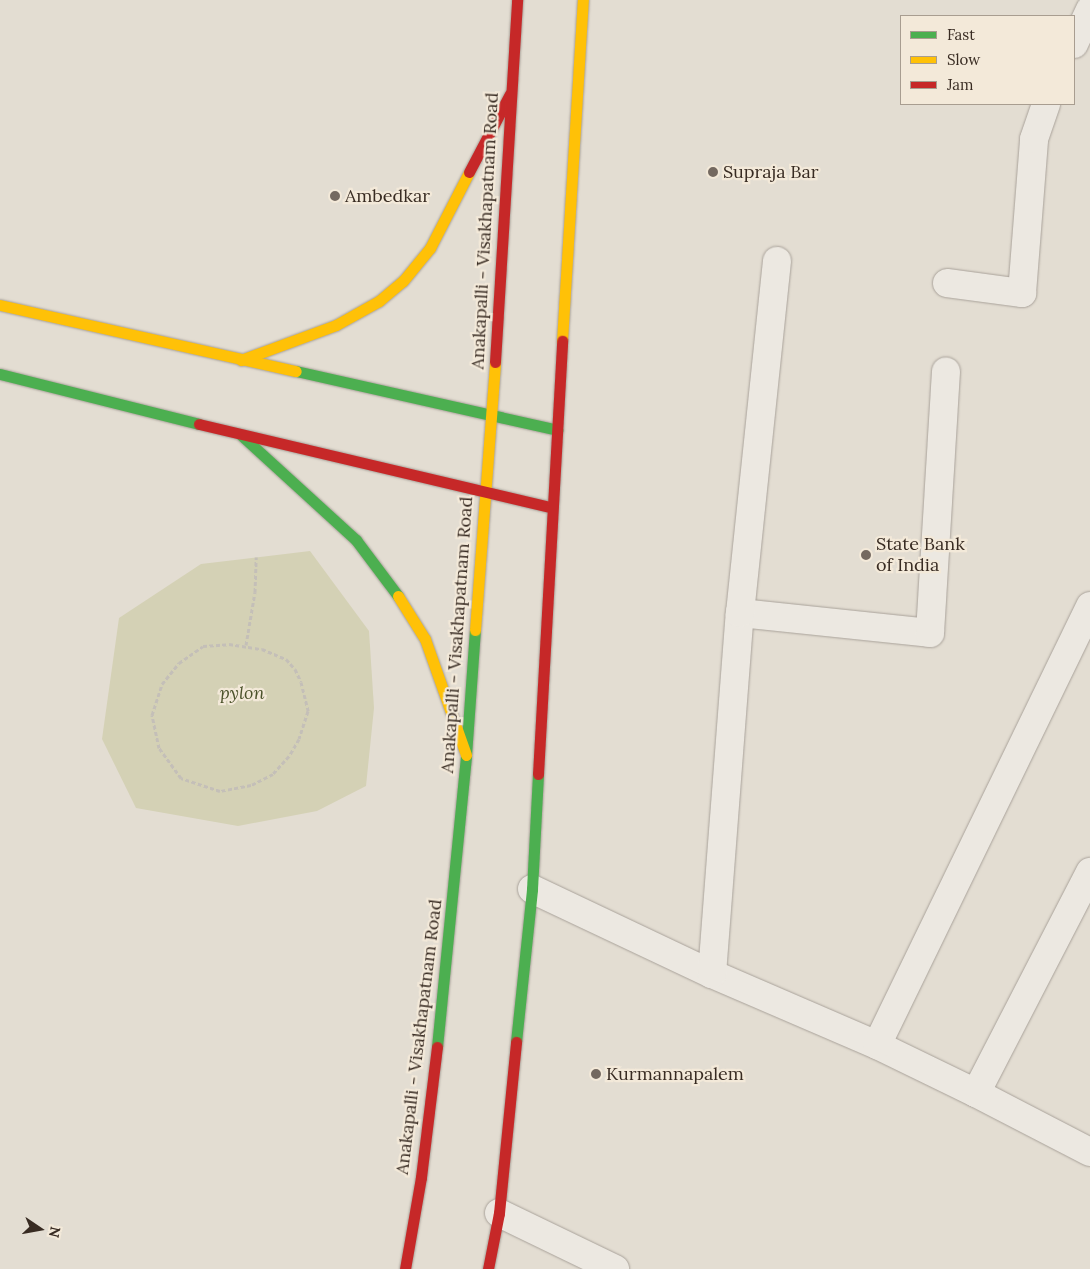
<!DOCTYPE html>
<html>
<head>
<meta charset="utf-8">
<style>
  body { margin:0 }
  #map { position:relative; width:1090px; height:1269px; overflow:hidden; background:#e3ddd2; font-family:Lora,serif }
  div>[style] { position:absolute }
  [style*='--x'] { left:calc(var(--x)*1px); top:calc(var(--y)*1px); width:calc(var(--w)*1px); rotate:calc(var(--a)*1deg) }
  .green>* { inset:0; background:#d4d1b5 }
  .path>* { height:3px; margin-top:-1.5px; transform-origin:0; background:repeating-linear-gradient(90deg,#c4bfb8 0 4px,transparent 0 6.5px) }
  .roads { filter:drop-shadow(0 0 1px #a9a29a) drop-shadow(0 0 1px #a9a29a) }
  .street>* { height:28px; margin:-14px; padding:0 14px; transform-origin:14px; border-radius:14px; background:#ece8e1 }
  .fast>* { height:11px; margin:-5.5px; padding:0 5.5px; transform-origin:5.5px; border-radius:5.5px; background:#4caf50 }
  .slow>* { height:11px; margin:-5.5px; padding:0 5.5px; transform-origin:5.5px; border-radius:5.5px; background:#ffc107 }
  .jam>* { height:11px; margin:-5.5px; padding:0 5.5px; transform-origin:5.5px; border-radius:5.5px; background:#c62828 }
  .dots>* { width:14px; height:14px; translate:-50% -50%; box-sizing:border-box; border:2px solid #f3e9d9; border-radius:50% }
  span { translate:-50% -50%; white-space:nowrap; text-align:center; line-height:1.15; -webkit-text-stroke:4.5px #f3e9d9; paint-order:stroke }
  .poi-label { font-size:18px; color:#382b22 }
  .left { translate:0 -50%; text-align:left }
  .street-label { font-size:18px; color:#382b22 }
  .park-label { font-size:18px; color:#4b522a; font-style:italic }
  .legend { position:absolute; left:900px; top:15px; width:175px; height:90px; box-sizing:border-box; background:#f3e9d9; border:1px solid #a89d90; margin:0; padding:6px 9px; list-style:none; font-size:15px; color:#382b22 }
  .legend li { display:flex; align-items:center; gap:10px; height:25px }
  .legend b { width:25px; border:1px solid #a89d90 }
  .north { position:absolute; left:15px; top:1204px; width:50px; height:50px; -webkit-text-stroke:4px #f3e9d9; paint-order:stroke; rotate:102deg; font-size:14px; font-weight:700; line-height:20px; text-align:center; color:#382b22 }
  .north::after { content:''; display:block; margin:auto; width:18px; height:22px; background:#382b22; clip-path:polygon(50% 0,100% 100%,50% 72%,0 100%) }
</style>
</head>
<body>
<div id="map">
  <div class="green">
    <div style="clip-path:polygon(310px 551px,369px 631px,374px 708px,366px 786px,317px 811px,238px 826px,136px 808px,102px 739px,119px 618px,201px 564px)"></div>
  </div>
  <div class="path">
    <div style="--x:229;--y:644;--w:33;--a:9"></div>
    <div style="--x:262;--y:649;--w:26;--a:23"></div>
    <div style="--x:286;--y:659;--w:13;--a:48"></div>
    <div style="--x:295;--y:669;--w:14;--a:65"></div>
    <div style="--x:301;--y:682;--w:30;--a:76"></div>
    <div style="--x:308;--y:711;--w:29;--a:108"></div>
    <div style="--x:299;--y:739;--w:20;--a:120"></div>
    <div style="--x:289;--y:756;--w:24;--a:132"></div>
    <div style="--x:273;--y:774;--w:25;--a:153"></div>
    <div style="--x:251;--y:785;--w:32;--a:169"></div>
    <div style="--x:220;--y:791;--w:41;--a:-161.6"></div>
    <div style="--x:181;--y:778;--w:37;--a:-126"></div>
    <div style="--x:159;--y:748;--w:34;--a:-102"></div>
    <div style="--x:152;--y:715;--w:33;--a:-72"></div>
    <div style="--x:162;--y:684;--w:27;--a:-51"></div>
    <div style="--x:179;--y:663;--w:29;--a:-35"></div>
    <div style="--x:203;--y:646;--w:26;--a:-4"></div>
    <div style="--x:246;--y:645;--w:54;--a:-80.4"></div>
    <div style="--x:255;--y:592;--w:35;--a:-88"></div>
  </div>
  <div class="roads">
    <div class="street">
      <div style="--x:1074;--y:44;--w:38;--a:-65"></div>
      <div style="--x:947;--y:283;--w:76;--a:7.6"></div>
      <div style="--x:1022;--y:293;--w:154;--a:-85.5"></div>
      <div style="--x:1034;--y:139;--w:37;--a:-71"></div>
      <div style="--x:740;--y:613;--w:191;--a:6"></div>
      <div style="--x:930;--y:633;--w:262;--a:-86.5"></div>
      <div style="--x:532;--y:889;--w:199;--a:25.3"></div>
      <div style="--x:712;--y:974;--w:180;--a:23.3"></div>
      <div style="--x:877;--y:1045;--w:110;--a:25.9"></div>
      <div style="--x:976;--y:1093;--w:128;--a:27.4"></div>
      <div style="--x:712;--y:974;--w:362;--a:-85.6"></div>
      <div style="--x:740;--y:613;--w:354;--a:-84"></div>
      <div style="--x:877;--y:1045;--w:488;--a:-64.1"></div>
      <div style="--x:976;--y:1093;--w:249;--a:-62.7"></div>
      <div style="--x:499;--y:1213;--w:129;--a:25.8"></div>
    </div>
    <div class="fast">
      <div style="--x:296;--y:371;--w:268;--a:12.7"></div>
      <div style="--x:0;--y:374;--w:205;--a:14.1"></div>
      <div style="--x:241;--y:435;--w:156;--a:42.4"></div>
      <div style="--x:356;--y:540;--w:70;--a:53.1"></div>
      <div style="--x:516;--y:1042;--w:154;--a:-84"></div>
      <div style="--x:532;--y:889;--w:115;--a:-87"></div>
      <div style="--x:437;--y:1047;--w:293;--a:-84.3"></div>
      <div style="--x:466;--y:755;--w:125;--a:-85.9"></div>
    </div>
    <div class="slow">
      <div style="--x:0;--y:305;--w:303;--a:12.6"></div>
      <div style="--x:562;--y:341;--w:342;--a:-86.5"></div>
      <div style="--x:241;--y:360;--w:101;--a:-20.2"></div>
      <div style="--x:336;--y:325;--w:49;--a:-29.2"></div>
      <div style="--x:379;--y:301;--w:31;--a:-40"></div>
      <div style="--x:403;--y:281;--w:43;--a:-50.7"></div>
      <div style="--x:430;--y:248;--w:85;--a:-62.8"></div>
      <div style="--x:398;--y:596;--w:51;--a:57.9"></div>
      <div style="--x:425;--y:639;--w:123;--a:70.5"></div>
      <div style="--x:475;--y:630;--w:269;--a:-85.7"></div>
    </div>
    <div class="jam">
      <div style="--x:469;--y:172;--w:88;--a:-62.3"></div>
      <div style="--x:495;--y:362;--w:363;--a:-86.5"></div>
      <div style="--x:199;--y:424;--w:362;--a:13.3"></div>
      <div style="--x:538;--y:774;--w:434;--a:-86.8"></div>
      <div style="--x:405;--y:1269;--w:93;--a:-80.1"></div>
      <div style="--x:421;--y:1177;--w:131;--a:-83"></div>
      <div style="--x:488;--y:1269;--w:57;--a:-78.9"></div>
      <div style="--x:499;--y:1213;--w:172;--a:-84.3"></div>
    </div>
  </div>
  <div class="dots">
    <div style="left:713px;top:172px;background:#746960"></div>
    <div style="left:335px;top:196px;background:#746960"></div>
    <div style="left:866px;top:555px;background:#746960"></div>
    <div style="left:596px;top:1074px;background:#746960"></div>
  </div>
  <div class="poi-label">
    <span class="left" style="left:723px;top:172px">Supraja Bar</span>
    <span class="left" style="left:345px;top:196px">Ambedkar</span>
    <span class="left" style="left:876px;top:555px">State Bank<br>of India</span>
    <span class="left" style="left:606px;top:1074px">Kurmannapalem</span>
  </div>
  <div class="street-label">
    <span style="left:485px;top:231px;rotate:-87deg">Anakapalli - Visakhapatnam Road</span>
    <span style="left:457px;top:635px;rotate:-86deg">Anakapalli - Visakhapatnam Road</span>
    <span style="left:419px;top:1037px;rotate:-83deg">Anakapalli - Visakhapatnam Road</span>
  </div>
  <div class="park-label">
    <span style="left:242px;top:693px">pylon</span>
  </div>
  <ul class="legend">
  <li><b style="height:6px;background:#4caf50"></b>Fast</li>
  <li><b style="height:6px;background:#ffc107"></b>Slow</li>
  <li><b style="height:6px;background:#c62828"></b>Jam</li>
  </ul>
  <div class="north">N</div>
</div>
</body>
</html>
